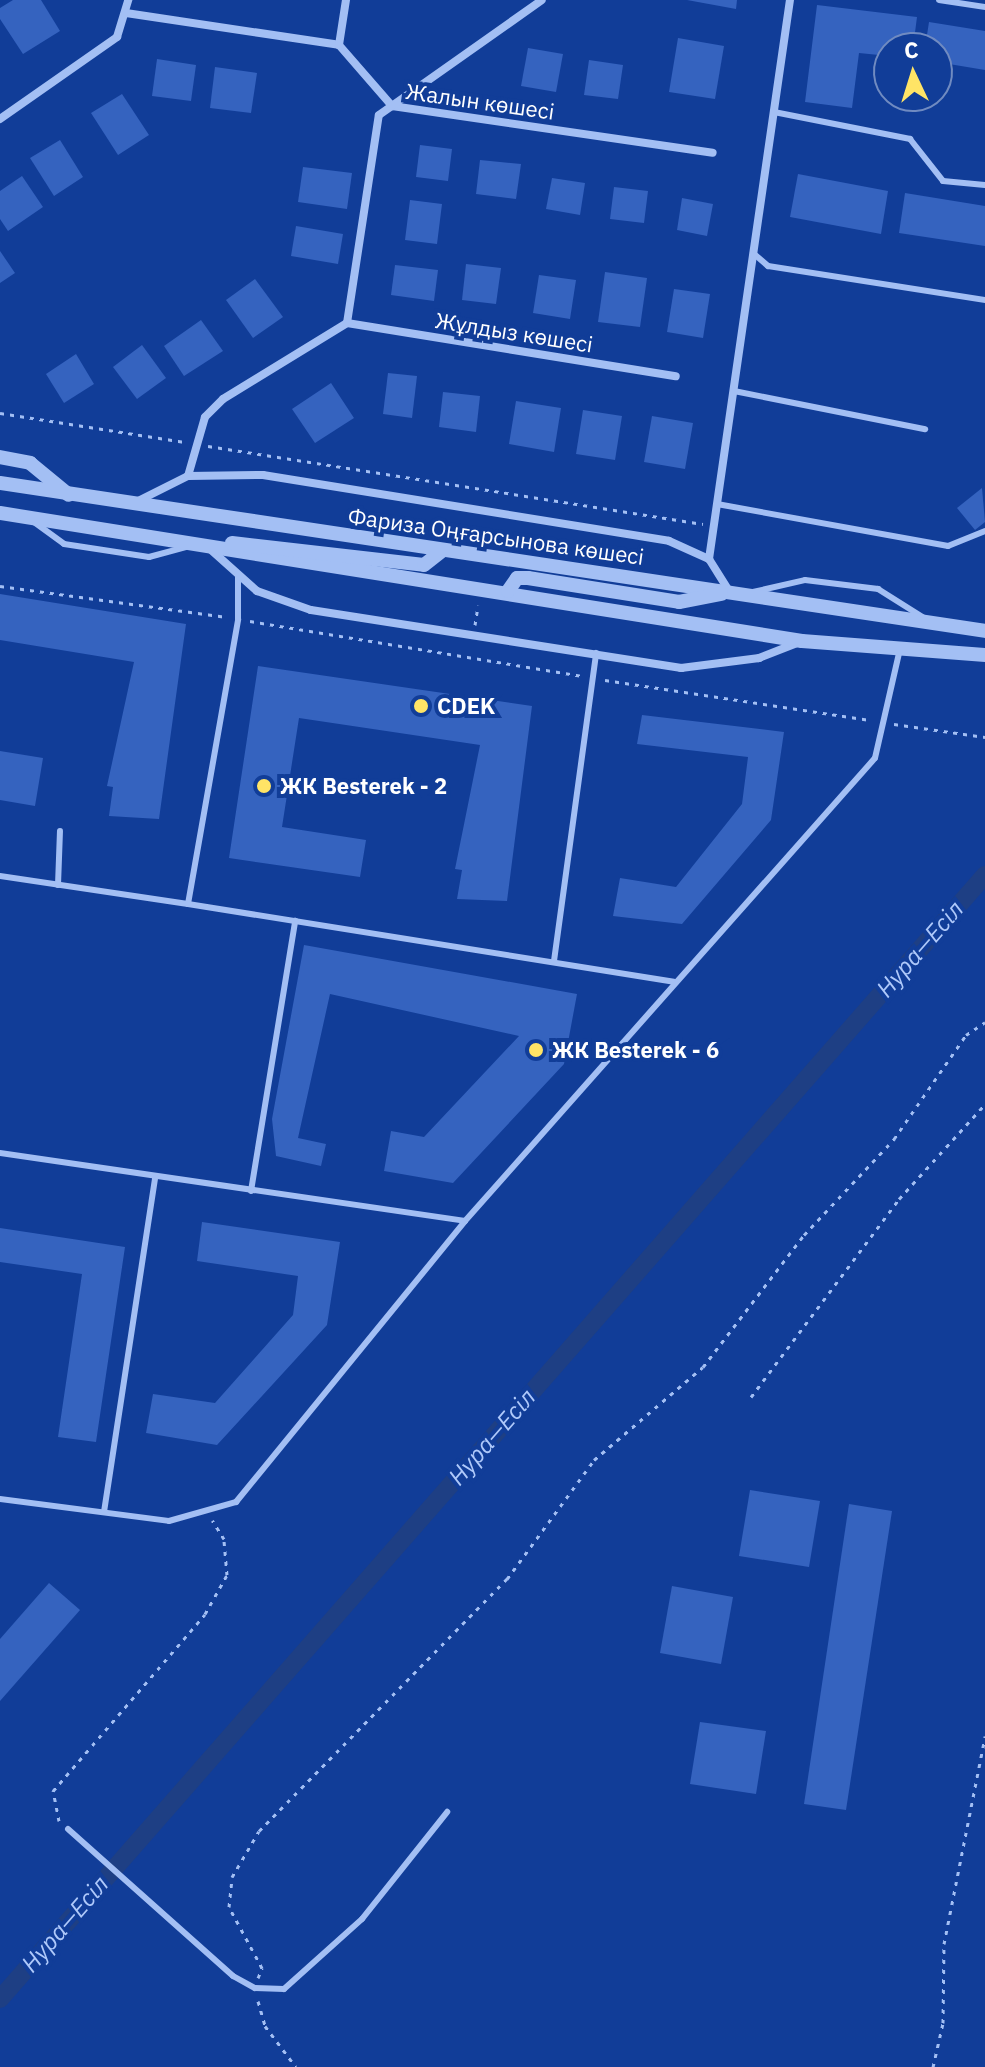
<!DOCTYPE html>
<html>
<head>
<meta charset="utf-8">
<style>
  body { margin:0 }
  #map { position:relative; width:985px; height:2067px; overflow:hidden; background:#113d98; font-family:"IBM Plex Sans",sans-serif }
  div>[style] { position:absolute }
  [style*='--x'] { left:calc(var(--x)*1px); top:calc(var(--y)*1px); width:calc(var(--w)*1px); rotate:calc(var(--a)*1deg) }
  .canal>* { height:18px; margin:-9px; padding:0 9px; transform-origin:9px; border-radius:9px; background:#1e3f84 }
  .building>* { inset:0; background:#3563bf }
  .path>* { height:3px; margin-top:-1.5px; transform-origin:0; background:repeating-linear-gradient(90deg,#a3bff4 0 4px,transparent 0 10px) }
  .service>* { height:6px; margin:-3px; padding:0 3px; transform-origin:3px; border-radius:3px; background:#a3bff4 }
  .minor>* { height:8px; margin:-4px; padding:0 4px; transform-origin:4px; border-radius:4px; background:#a3bff4 }
  .tertiary>* { height:14px; margin:-7px; padding:0 7px; transform-origin:7px; border-radius:7px; background:#a3bff4 }
  .dots>* { width:22px; height:22px; translate:-50% -50%; box-sizing:border-box; border:4px solid #113d98; border-radius:50% }
  span { translate:-50% -50%; white-space:nowrap; text-align:center; line-height:1.15; -webkit-text-stroke:8px #113d98; paint-order:stroke }
  .street-label { font-size:22px; color:#fff }
  .poi-label { font-size:22px; color:#fff; font-weight:700 }
  .left { translate:0 -50%; text-align:left }
  .water-label { font-size:24px; color:#afc9fa; font-style:italic }
  .north { position:absolute; left:873px; top:32px; width:80px; height:80px; box-sizing:border-box; background:#113d98; border:2px solid #708bc1; border-radius:50%; rotate:356deg; font-size:22px; font-weight:700; line-height:32px; text-align:center; color:#fff }
  .north::after { content:''; display:block; margin:auto; width:28px; height:36px; background:#ffe466; clip-path:polygon(50% 0,100% 100%,50% 72%,0 100%) }
</style>
</head>
<body>
<div id="map">
  <div class="canal">
    <div style="--x:0;--y:1999;--w:1495;--a:-48.77"></div>
  </div>
  <div class="building">
    <div style="clip-path:polygon(13px 0,41px 0,60px 31px,23px 54px,0 19px,0 8px)"></div>
    <div style="clip-path:polygon(687px 0,737px 0,736px 9px)"></div>
    <div style="clip-path:polygon(817px 5px,917px 17px,913px 48px,889px 48px,889px 56px,859px 53px,852px 108px,805px 102px)"></div>
    <div style="clip-path:polygon(929px 22px,985px 31px,985px 70px,937px 62px,937px 48px,925px 48px)"></div>
    <div style="clip-path:polygon(678px 38px,724px 46px,715px 99px,669px 92px)"></div>
    <div style="clip-path:polygon(528px 48px,563px 54px,556px 92px,521px 86px)"></div>
    <div style="clip-path:polygon(157px 59px,196px 65px,191px 101px,152px 96px)"></div>
    <div style="clip-path:polygon(589px 60px,623px 65px,618px 99px,584px 95px)"></div>
    <div style="clip-path:polygon(215px 67px,257px 73px,251px 113px,210px 108px)"></div>
    <div style="clip-path:polygon(122px 94px,149px 135px,118px 155px,91px 113px)"></div>
    <div style="clip-path:polygon(60px 140px,83px 177px,54px 196px,30px 158px)"></div>
    <div style="clip-path:polygon(420px 145px,452px 149px,448px 181px,416px 177px)"></div>
    <div style="clip-path:polygon(480px 160px,521px 164px,516px 199px,476px 194px)"></div>
    <div style="clip-path:polygon(303px 167px,352px 173px,347px 209px,298px 202px)"></div>
    <div style="clip-path:polygon(798px 174px,888px 191px,881px 234px,790px 217px)"></div>
    <div style="clip-path:polygon(22px 176px,43px 207px,8px 231px,0 219px,0 191px)"></div>
    <div style="clip-path:polygon(552px 178px,585px 183px,580px 215px,546px 209px)"></div>
    <div style="clip-path:polygon(614px 187px,648px 191px,644px 223px,610px 219px)"></div>
    <div style="clip-path:polygon(905px 193px,985px 206px,985px 246px,899px 233px)"></div>
    <div style="clip-path:polygon(682px 198px,713px 204px,707px 236px,677px 230px)"></div>
    <div style="clip-path:polygon(410px 200px,442px 204px,437px 244px,405px 240px)"></div>
    <div style="clip-path:polygon(296px 226px,343px 234px,338px 264px,291px 256px)"></div>
    <div style="clip-path:polygon(0 251px,15px 273px,0 283px)"></div>
    <div style="clip-path:polygon(466px 264px,501px 268px,496px 304px,462px 300px)"></div>
    <div style="clip-path:polygon(395px 265px,438px 270px,434px 301px,391px 295px)"></div>
    <div style="clip-path:polygon(605px 272px,647px 278px,640px 327px,598px 322px)"></div>
    <div style="clip-path:polygon(539px 275px,576px 280px,570px 319px,533px 313px)"></div>
    <div style="clip-path:polygon(255px 279px,283px 317px,253px 338px,226px 300px)"></div>
    <div style="clip-path:polygon(674px 289px,710px 294px,703px 338px,667px 332px)"></div>
    <div style="clip-path:polygon(201px 320px,223px 351px,184px 376px,164px 346px)"></div>
    <div style="clip-path:polygon(142px 345px,166px 378px,137px 399px,113px 367px)"></div>
    <div style="clip-path:polygon(76px 354px,94px 384px,64px 403px,46px 374px)"></div>
    <div style="clip-path:polygon(388px 373px,417px 376px,412px 418px,383px 414px)"></div>
    <div style="clip-path:polygon(331px 383px,354px 418px,315px 443px,292px 409px)"></div>
    <div style="clip-path:polygon(443px 392px,480px 396px,476px 432px,439px 427px)"></div>
    <div style="clip-path:polygon(516px 401px,561px 408px,554px 452px,509px 444px)"></div>
    <div style="clip-path:polygon(583px 410px,622px 416px,615px 460px,576px 454px)"></div>
    <div style="clip-path:polygon(652px 416px,693px 423px,685px 469px,644px 462px)"></div>
    <div style="clip-path:polygon(982px 488px,985px 522px,975px 530px,957px 508px)"></div>
    <div style="clip-path:polygon(0 594px,186px 624px,159px 819px,109px 816px,113px 787px,107px 786px,134px 662px,0 640px)"></div>
    <div style="clip-path:polygon(258px 666px,532px 706px,507px 901px,457px 899px,462px 870px,455px 869px,480px 745px,299px 718px,282px 827px,366px 840px,360px 877px,229px 858px)"></div>
    <div style="clip-path:polygon(642px 715px,784px 732px,771px 820px,682px 924px,613px 916px,620px 878px,676px 887px,742px 804px,748px 757px,637px 744px)"></div>
    <div style="clip-path:polygon(0 751px,43px 758px,35px 806px,0 800px)"></div>
    <div style="clip-path:polygon(304px 945px,577px 994px,564px 1064px,453px 1183px,384px 1171px,391px 1131px,424px 1137px,519px 1036px,330px 994px,298px 1138px,326px 1144px,321px 1166px,276px 1156px,272px 1119px)"></div>
    <div style="clip-path:polygon(202px 1222px,340px 1242px,327px 1325px,217px 1445px,146px 1433px,153px 1394px,215px 1403px,293px 1315px,298px 1276px,197px 1261px)"></div>
    <div style="clip-path:polygon(0 1228px,125px 1247px,96px 1442px,58px 1437px,82px 1274px,0 1262px)"></div>
    <div style="clip-path:polygon(750px 1490px,820px 1501px,809px 1567px,739px 1556px)"></div>
    <div style="clip-path:polygon(849px 1504px,892px 1511px,846px 1810px,804px 1804px)"></div>
    <div style="clip-path:polygon(49px 1583px,80px 1610px,0 1701px,0 1639px)"></div>
    <div style="clip-path:polygon(672px 1586px,733px 1597px,721px 1664px,660px 1653px)"></div>
    <div style="clip-path:polygon(700px 1722px,766px 1731px,756px 1794px,690px 1784px)"></div>
  </div>
  <div class="path">
    <div style="--x:0;--y:413;--w:187;--a:8.9"></div>
    <div style="--x:208;--y:446;--w:501;--a:8.95"></div>
    <div style="--x:488;--y:542;--w:16;--a:-83"></div>
    <div style="--x:0;--y:586;--w:229;--a:7.8"></div>
    <div style="--x:250;--y:621;--w:337;--a:9.4"></div>
    <div style="--x:475;--y:625;--w:20;--a:-81"></div>
    <div style="--x:605;--y:680;--w:268;--a:8.6"></div>
    <div style="--x:894;--y:724;--w:92;--a:8.1"></div>
    <div style="--x:751;--y:1397;--w:247;--a:-53.2"></div>
    <div style="--x:899;--y:1199;--w:128;--a:-47.8"></div>
    <div style="--x:59;--y:1821;--w:31;--a:-101"></div>
    <div style="--x:53;--y:1791;--w:233;--a:-49.3"></div>
    <div style="--x:205;--y:1614;--w:45;--a:-60.6"></div>
    <div style="--x:227;--y:1575;--w:36;--a:-95"></div>
    <div style="--x:224;--y:1539;--w:22;--a:-122"></div>
    <div style="--x:258;--y:1978;--w:11;--a:-68"></div>
    <div style="--x:262;--y:1968;--w:69;--a:-118.4"></div>
    <div style="--x:229;--y:1907;--w:30;--a:-84"></div>
    <div style="--x:232;--y:1877;--w:53;--a:-59.6"></div>
    <div style="--x:259;--y:1831;--w:354;--a:-45.5"></div>
    <div style="--x:507;--y:1579;--w:147;--a:-53.8"></div>
    <div style="--x:594;--y:1460;--w:143;--a:-40.5"></div>
    <div style="--x:703;--y:1367;--w:166;--a:-52.6"></div>
    <div style="--x:804;--y:1235;--w:132;--a:-46.8"></div>
    <div style="--x:894;--y:1139;--w:126;--a:-55.3"></div>
    <div style="--x:966;--y:1035;--w:23;--a:-34"></div>
    <div style="--x:258;--y:2001;--w:26;--a:74"></div>
    <div style="--x:265;--y:2026;--w:51;--a:52.9"></div>
    <div style="--x:933;--y:2067;--w:45;--a:-77.2"></div>
    <div style="--x:943;--y:2023;--w:79;--a:-89.3"></div>
    <div style="--x:944;--y:1944;--w:212;--a:-78.8"></div>
  </div>
  <div class="service">
    <div style="--x:939;--y:0;--w:47;--a:8.7"></div>
    <div style="--x:774;--y:112;--w:139;--a:11.2"></div>
    <div style="--x:910;--y:139;--w:53;--a:51.8"></div>
    <div style="--x:943;--y:181;--w:42;--a:5.4"></div>
    <div style="--x:753;--y:253;--w:20;--a:41"></div>
    <div style="--x:768;--y:266;--w:220;--a:8.9"></div>
    <div style="--x:734;--y:391;--w:195;--a:11.3"></div>
    <div style="--x:717;--y:504;--w:235;--a:10.3"></div>
    <div style="--x:948;--y:546;--w:40;--a:-22"></div>
    <div style="--x:34;--y:522;--w:37;--a:36"></div>
    <div style="--x:64;--y:544;--w:86;--a:8.7"></div>
    <div style="--x:149;--y:557;--w:38;--a:-15"></div>
    <div style="--x:753;--y:592;--w:53;--a:-13"></div>
    <div style="--x:805;--y:580;--w:74;--a:7"></div>
    <div style="--x:878;--y:589;--w:54;--a:32.2"></div>
    <div style="--x:0;--y:876;--w:190;--a:8.5"></div>
    <div style="--x:188;--y:904;--w:289;--a:-80"></div>
    <div style="--x:238;--y:619;--w:44;--a:-90"></div>
    <div style="--x:58;--y:885;--w:54;--a:-87.9"></div>
    <div style="--x:188;--y:904;--w:492;--a:9.1"></div>
    <div style="--x:554;--y:961;--w:311;--a:-82.2"></div>
    <div style="--x:0;--y:1153;--w:470;--a:8.3"></div>
    <div style="--x:251;--y:1191;--w:274;--a:-80.7"></div>
    <div style="--x:0;--y:1499;--w:170;--a:7.4"></div>
    <div style="--x:169;--y:1521;--w:70;--a:-15.8"></div>
    <div style="--x:236;--y:1502;--w:362;--a:-50.8"></div>
    <div style="--x:465;--y:1221;--w:618;--a:-48.47"></div>
    <div style="--x:875;--y:758;--w:108;--a:-77.1"></div>
    <div style="--x:104;--y:1512;--w:338;--a:-81.3"></div>
    <div style="--x:68;--y:1829;--w:221;--a:41.7"></div>
    <div style="--x:233;--y:1976;--w:25;--a:29"></div>
    <div style="--x:255;--y:1988;--w:29;--a:2"></div>
    <div style="--x:284;--y:1989;--w:105;--a:-41.9"></div>
    <div style="--x:362;--y:1919;--w:137;--a:-51.5"></div>
  </div>
  <div class="minor">
    <div style="--x:126;--y:13;--w:215;--a:8.5"></div>
    <div style="--x:339;--y:45;--w:81;--a:49"></div>
    <div style="--x:392;--y:106;--w:324;--a:8.3"></div>
    <div style="--x:339;--y:45;--w:46;--a:-81.2"></div>
    <div style="--x:0;--y:119;--w:143;--a:-35"></div>
    <div style="--x:117;--y:37;--w:39;--a:-73"></div>
    <div style="--x:347;--y:323;--w:333;--a:9.2"></div>
    <div style="--x:188;--y:476;--w:61;--a:-73.9"></div>
    <div style="--x:205;--y:417;--w:25;--a:-45"></div>
    <div style="--x:223;--y:399;--w:145;--a:-31.5"></div>
    <div style="--x:347;--y:323;--w:210;--a:-81.3"></div>
    <div style="--x:379;--y:115;--w:199;--a:-35.2"></div>
    <div style="--x:136;--y:502;--w:58;--a:-26.6"></div>
    <div style="--x:188;--y:476;--w:75;--a:-0.8"></div>
    <div style="--x:263;--y:475;--w:411;--a:9.2"></div>
    <div style="--x:669;--y:541;--w:44;--a:24.2"></div>
    <div style="--x:709;--y:559;--w:38;--a:58"></div>
    <div style="--x:210;--y:549;--w:63;--a:41.8"></div>
    <div style="--x:257;--y:591;--w:57;--a:19.4"></div>
    <div style="--x:311;--y:610;--w:375;--a:8.9"></div>
    <div style="--x:681;--y:668;--w:79;--a:-7.3"></div>
    <div style="--x:759;--y:658;--w:41;--a:-21.5"></div>
    <div style="--x:709;--y:559;--w:565;--a:-81.76"></div>
  </div>
  <div class="tertiary">
    <div style="--x:0;--y:457;--w:31;--a:11"></div>
    <div style="--x:30;--y:463;--w:50;--a:39.4"></div>
    <div style="--x:0;--y:483;--w:996;--a:8.54"></div>
    <div style="--x:0;--y:513;--w:812;--a:9.07"></div>
    <div style="--x:802;--y:641;--w:184;--a:4.4"></div>
    <div style="--x:232;--y:543;--w:193;--a:6.5"></div>
    <div style="--x:424;--y:565;--w:23;--a:-38"></div>
    <div style="--x:508;--y:591;--w:16;--a:-55"></div>
    <div style="--x:517;--y:578;--w:11;--a:0"></div>
    <div style="--x:528;--y:578;--w:153;--a:9"></div>
    <div style="--x:679;--y:602;--w:43;--a:-10.8"></div>
  </div>
  <div class="dots">
    <div style="left:421px;top:706px;background:#ffe466"></div>
    <div style="left:264px;top:786px;background:#ffe466"></div>
    <div style="left:536px;top:1050px;background:#ffe466"></div>
  </div>
  <div class="street-label">
    <span style="left:480px;top:101px;rotate:8deg">Жалын көшесі</span>
    <span style="left:514px;top:332px;rotate:9deg">Жұлдыз көшесі</span>
    <span style="left:496px;top:536px;rotate:8deg">Фариза Оңғарсынова көшесі</span>
  </div>
  <div class="poi-label">
    <span class="left" style="left:437px;top:706px">CDEK</span>
    <span class="left" style="left:280px;top:786px">ЖК Besterek - 2</span>
    <span class="left" style="left:552px;top:1050px">ЖК Besterek - 6</span>
  </div>
  <div class="water-label">
    <span style="left:920px;top:949px;rotate:-49deg">Нура—Есіл</span>
    <span style="left:492px;top:1437px;rotate:-49deg">Нура—Есіл</span>
    <span style="left:65px;top:1924px;rotate:-49deg">Нура—Есіл</span>
  </div>
  <div class="north">С</div>
</div>
</body>
</html>
